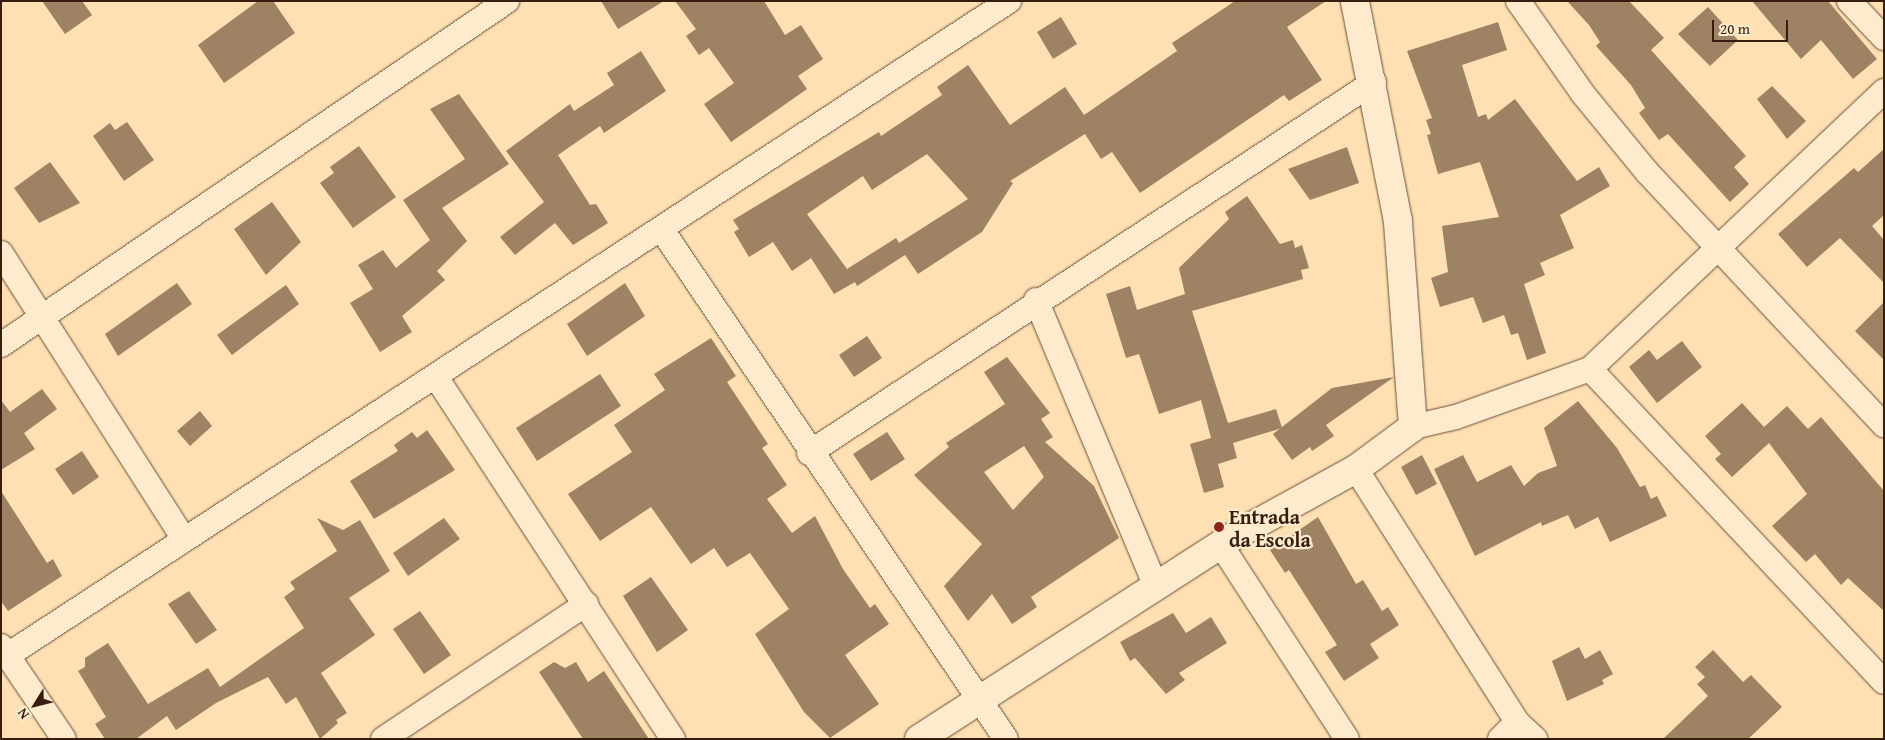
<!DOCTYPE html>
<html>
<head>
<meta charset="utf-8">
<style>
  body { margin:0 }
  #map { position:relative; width:1885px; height:740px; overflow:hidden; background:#fee0b2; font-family:"Gentium Book Plus",serif }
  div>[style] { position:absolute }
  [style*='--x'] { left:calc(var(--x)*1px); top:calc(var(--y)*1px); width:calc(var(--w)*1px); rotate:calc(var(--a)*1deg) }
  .building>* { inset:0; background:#9e8264 }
  .roads { filter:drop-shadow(0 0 1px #694e38) drop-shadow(0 0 1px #694e38) }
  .minor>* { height:24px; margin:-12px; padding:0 12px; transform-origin:12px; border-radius:12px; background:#feebcd }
  .tertiary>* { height:28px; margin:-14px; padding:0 14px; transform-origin:14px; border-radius:14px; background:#feebcd }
  .dots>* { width:14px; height:14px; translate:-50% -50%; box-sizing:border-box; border:2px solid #feebcd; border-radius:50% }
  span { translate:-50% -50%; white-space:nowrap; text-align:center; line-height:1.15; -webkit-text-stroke:4.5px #feebcd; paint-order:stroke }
  .poi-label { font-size:20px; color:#371d0f; font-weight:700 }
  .left { translate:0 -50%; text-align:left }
  .frame { position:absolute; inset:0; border:2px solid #371d0f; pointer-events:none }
  .north { position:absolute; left:10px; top:680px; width:50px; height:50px; -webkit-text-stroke:4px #feebcd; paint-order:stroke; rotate:234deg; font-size:14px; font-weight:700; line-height:20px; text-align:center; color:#371d0f }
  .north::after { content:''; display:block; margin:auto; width:18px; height:22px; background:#371d0f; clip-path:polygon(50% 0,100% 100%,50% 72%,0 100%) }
  .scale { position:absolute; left:1712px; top:20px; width:76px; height:22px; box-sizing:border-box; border:2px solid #371d0f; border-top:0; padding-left:6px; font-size:15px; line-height:18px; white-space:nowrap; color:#371d0f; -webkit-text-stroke:4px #feebcd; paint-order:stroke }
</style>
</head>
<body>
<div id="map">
  <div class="building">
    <div style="clip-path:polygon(42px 1px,82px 1px,92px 15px,65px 34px)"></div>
    <div style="clip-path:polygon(258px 1px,273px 1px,295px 33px,224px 83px,198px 45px)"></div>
    <div style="clip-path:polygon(601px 1px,664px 1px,618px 29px)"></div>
    <div style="clip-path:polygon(675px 1px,764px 1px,785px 35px,801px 25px,823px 59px,798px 76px,807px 89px,731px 142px,704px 104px,734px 83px,709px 48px,699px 55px,686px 36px,696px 29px)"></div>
    <div style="clip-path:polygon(evenodd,1235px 1px,1326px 1px,1287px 27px,1322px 80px,1289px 101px,1284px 95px,1140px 193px,1112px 152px,1101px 159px,1085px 134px,1010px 181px,1013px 183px,982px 232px,918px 274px,905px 255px,857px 286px,855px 282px,834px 294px,811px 258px,792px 271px,773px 242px,749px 257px,734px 232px,739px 229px,733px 220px,879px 132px,881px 136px,942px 95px,937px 87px,968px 65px,1010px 125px,1065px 87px,1084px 115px,1177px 51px,1172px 43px,1235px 1px,927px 154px,968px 199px,899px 243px,896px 238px,847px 269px,807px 214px,863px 176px,872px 190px,927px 154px)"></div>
    <div style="clip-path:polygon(1567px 1px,1629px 1px,1664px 38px,1651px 50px,1746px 156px,1734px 167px,1749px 184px,1730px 202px,1668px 134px,1659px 140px,1639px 113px,1645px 108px,1631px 85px,1596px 46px,1600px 42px,1589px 25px)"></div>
    <div style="clip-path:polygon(1752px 1px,1828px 1px,1877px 59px,1853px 79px,1821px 40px,1801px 59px)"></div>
    <div style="clip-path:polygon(1708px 7px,1738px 40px,1710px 66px,1678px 34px)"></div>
    <div style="clip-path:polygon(1061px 17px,1077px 44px,1053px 59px,1037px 32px)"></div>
    <div style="clip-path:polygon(1498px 22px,1507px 50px,1462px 65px,1478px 117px,1486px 114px,1488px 120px,1515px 99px,1577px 181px,1599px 167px,1610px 186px,1560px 215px,1574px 248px,1540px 263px,1545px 275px,1524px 284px,1546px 353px,1527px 360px,1518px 333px,1511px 335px,1504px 315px,1483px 323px,1473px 297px,1440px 307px,1431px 278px,1448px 272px,1442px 226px,1499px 217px,1480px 162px,1438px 174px,1427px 135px,1431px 134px,1426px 120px,1432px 118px,1407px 51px)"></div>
    <div style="clip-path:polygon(641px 51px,666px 91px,604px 133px,600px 126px,558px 155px,590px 205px,596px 204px,608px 223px,573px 245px,555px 223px,515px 255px,500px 237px,544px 202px,506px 151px,570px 104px,574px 111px,614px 85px,607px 73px)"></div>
    <div style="clip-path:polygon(1772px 86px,1806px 121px,1787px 139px,1757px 99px)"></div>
    <div style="clip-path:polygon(459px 94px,509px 164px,442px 208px,467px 241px,437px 271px,445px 280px,402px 316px,412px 332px,380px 352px,350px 303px,373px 289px,358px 265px,383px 250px,396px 268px,430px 240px,403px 200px,465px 159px,430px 109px)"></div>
    <div style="clip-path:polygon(127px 122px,154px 160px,124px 181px,93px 136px,110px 123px,115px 130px)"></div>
    <div style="clip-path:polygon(359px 146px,396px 197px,353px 228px,320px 183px,334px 173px,330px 167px)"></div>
    <div style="clip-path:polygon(1347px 147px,1359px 183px,1310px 200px,1288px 169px)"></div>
    <div style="clip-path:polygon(1884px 149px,1884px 215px,1872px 226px,1884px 240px,1884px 283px,1840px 238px,1807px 267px,1778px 234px,1854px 168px,1858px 172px)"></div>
    <div style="clip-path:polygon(50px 162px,80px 203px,39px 223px,14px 188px)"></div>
    <div style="clip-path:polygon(1247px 196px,1280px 244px,1293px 240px,1295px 248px,1302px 245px,1309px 268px,1301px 270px,1303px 279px,1192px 311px,1228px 423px,1276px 409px,1282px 428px,1233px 443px,1237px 458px,1218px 464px,1224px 487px,1204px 493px,1190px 444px,1211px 438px,1201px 400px,1159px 414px,1139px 354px,1126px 358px,1106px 294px,1130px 286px,1137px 310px,1185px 294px,1179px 268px,1229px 219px,1225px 212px)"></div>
    <div style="clip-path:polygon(272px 202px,301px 242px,266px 275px,234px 229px)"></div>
    <div style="clip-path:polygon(177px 283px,192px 304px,118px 356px,105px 334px)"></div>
    <div style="clip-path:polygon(625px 283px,645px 316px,587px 356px,567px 324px)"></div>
    <div style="clip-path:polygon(286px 285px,299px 304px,232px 355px,217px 335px)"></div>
    <div style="clip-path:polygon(1884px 302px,1884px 360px,1855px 331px)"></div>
    <div style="clip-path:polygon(867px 336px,882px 358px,854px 377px,839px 355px)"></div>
    <div style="clip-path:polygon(711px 338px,736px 376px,727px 382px,768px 444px,762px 448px,787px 485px,767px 499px,792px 533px,815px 516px,843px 569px,870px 608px,875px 604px,889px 624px,845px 655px,879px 704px,830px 738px,804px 712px,755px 634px,789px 609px,750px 553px,727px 567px,714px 548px,691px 564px,651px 507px,600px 541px,568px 494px,632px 452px,614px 425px,665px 390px,654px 374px)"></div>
    <div style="clip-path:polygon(1682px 341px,1702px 367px,1657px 403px,1629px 367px,1649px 350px,1657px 360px)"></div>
    <div style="clip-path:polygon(evenodd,1007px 357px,1050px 413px,1041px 419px,1053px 437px,1045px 442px,1094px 486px,1119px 538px,1031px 597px,1037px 607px,1012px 624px,992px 594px,968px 621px,944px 586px,982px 544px,914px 475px,949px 447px,946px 443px,1005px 404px,984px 372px,1007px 357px,1024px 446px,1044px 477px,1013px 510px,984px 472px,1024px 446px)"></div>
    <div style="clip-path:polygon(600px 374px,621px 406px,537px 461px,516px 428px)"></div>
    <div style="clip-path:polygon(1394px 377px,1326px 425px,1334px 436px,1312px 451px,1310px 447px,1292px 460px,1273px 434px,1332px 388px)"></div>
    <div style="clip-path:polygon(42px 389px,57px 409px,24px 433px,35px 449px,1px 470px,1px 400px,10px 412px)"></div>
    <div style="clip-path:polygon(1578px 401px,1617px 448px,1640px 487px,1645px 485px,1651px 499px,1657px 496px,1667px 516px,1610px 542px,1598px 517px,1575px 529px,1568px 515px,1542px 526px,1541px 522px,1475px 556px,1434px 469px,1463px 455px,1477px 482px,1511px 465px,1524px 486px,1538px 473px,1557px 466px,1544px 428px)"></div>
    <div style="clip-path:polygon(1742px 403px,1764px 427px,1787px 406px,1808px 429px,1821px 417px,1884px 491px,1884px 611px,1848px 578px,1841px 585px,1815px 554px,1806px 562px,1772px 526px,1807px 494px,1769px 443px,1732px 477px,1715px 459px,1721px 454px,1705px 436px)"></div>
    <div style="clip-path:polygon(200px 411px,212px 426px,190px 446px,177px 431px)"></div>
    <div style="clip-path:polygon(427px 430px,455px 470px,374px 519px,350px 481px,398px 451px,394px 445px,412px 432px,417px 438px)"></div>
    <div style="clip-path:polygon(887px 432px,905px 459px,871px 481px,853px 454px)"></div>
    <div style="clip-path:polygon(82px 451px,99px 477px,73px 495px,55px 469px)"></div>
    <div style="clip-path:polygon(1422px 455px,1437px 484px,1416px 495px,1401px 467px)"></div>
    <div style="clip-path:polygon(1px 491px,47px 563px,53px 559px,62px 576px,8px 611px,1px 601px)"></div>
    <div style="clip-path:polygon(1318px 517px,1356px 584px,1363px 580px,1382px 611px,1388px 607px,1399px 625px,1370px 644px,1379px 658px,1344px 681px,1325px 652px,1337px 645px,1289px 570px,1285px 573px,1270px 550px)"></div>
    <div style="clip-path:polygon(317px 518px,343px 530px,360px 520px,390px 571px,349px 598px,375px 635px,321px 673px,347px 713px,336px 720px,338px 723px,320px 739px,296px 697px,286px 704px,268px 677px,216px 703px,176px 730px,167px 716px,136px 739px,105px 739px,95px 724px,106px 717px,78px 671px,85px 667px,85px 658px,108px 643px,148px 704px,208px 668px,220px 687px,304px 628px,284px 597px,295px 589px,290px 582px,337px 551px)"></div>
    <div style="clip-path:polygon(444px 518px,460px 539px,408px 576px,393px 553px)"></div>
    <div style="clip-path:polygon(651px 577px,688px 630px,657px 652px,623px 596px)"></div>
    <div style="clip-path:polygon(189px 591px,217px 630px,196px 644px,168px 604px)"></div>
    <div style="clip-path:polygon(420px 611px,451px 655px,424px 674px,393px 629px)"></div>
    <div style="clip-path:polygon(1173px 613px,1186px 633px,1211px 617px,1227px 643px,1179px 673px,1185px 680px,1166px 694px,1135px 658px,1130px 661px,1120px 642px)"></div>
    <div style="clip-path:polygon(1579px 647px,1585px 659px,1600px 650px,1613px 674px,1602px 680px,1604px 684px,1567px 701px,1552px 661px)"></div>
    <div style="clip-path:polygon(1713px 650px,1743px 682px,1751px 675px,1782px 707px,1748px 739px,1663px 739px,1708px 696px,1697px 684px,1705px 677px,1695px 667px)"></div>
    <div style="clip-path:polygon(554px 662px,565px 668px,576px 662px,588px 682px,604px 671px,649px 739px,583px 739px,539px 672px)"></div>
  </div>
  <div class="roads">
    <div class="minor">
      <div style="--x:1518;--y:1;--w:113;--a:55"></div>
      <div style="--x:1583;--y:94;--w:101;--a:50.6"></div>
      <div style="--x:1647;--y:172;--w:347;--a:46.9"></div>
      <div style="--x:1849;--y:1;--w:51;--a:46.6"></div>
      <div style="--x:662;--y:230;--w:614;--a:55.95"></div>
      <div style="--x:1;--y:253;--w:338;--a:57.4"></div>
      <div style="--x:1036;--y:300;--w:311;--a:67.3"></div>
      <div style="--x:1;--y:345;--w:612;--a:-34.21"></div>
      <div style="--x:1590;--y:369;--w:429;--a:46.8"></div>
      <div style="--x:436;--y:377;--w:433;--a:56.8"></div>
      <div style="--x:1413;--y:427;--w:44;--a:-13.1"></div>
      <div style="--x:1456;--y:417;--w:142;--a:-19.7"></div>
      <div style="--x:1590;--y:369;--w:405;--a:-43.4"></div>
      <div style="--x:809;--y:453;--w:676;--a:-33.29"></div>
      <div style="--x:1356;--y:469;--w:300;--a:57.5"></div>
      <div style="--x:1517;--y:722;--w:25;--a:43"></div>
      <div style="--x:1221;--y:545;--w:231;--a:57"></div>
      <div style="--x:1;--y:646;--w:112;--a:55.9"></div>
      <div style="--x:8;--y:655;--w:1196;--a:-33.16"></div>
      <div style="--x:383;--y:739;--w:244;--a:-33.6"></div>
      <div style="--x:1500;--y:739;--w:24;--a:-45"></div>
    </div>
    <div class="tertiary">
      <div style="--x:919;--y:739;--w:375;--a:-32.8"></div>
      <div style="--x:1234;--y:536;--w:139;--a:-28.8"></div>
      <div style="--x:1356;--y:469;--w:71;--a:-36.4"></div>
      <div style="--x:1413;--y:427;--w:207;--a:-94.2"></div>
      <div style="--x:1398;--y:221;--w:224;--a:-101.1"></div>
    </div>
  </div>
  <div class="dots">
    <div style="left:1219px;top:527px;background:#8f2418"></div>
  </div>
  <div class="poi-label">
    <span class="left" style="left:1229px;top:528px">Entrada<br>da Escola</span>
  </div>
  <div class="frame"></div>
  <div class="north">N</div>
  <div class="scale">20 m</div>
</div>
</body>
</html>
